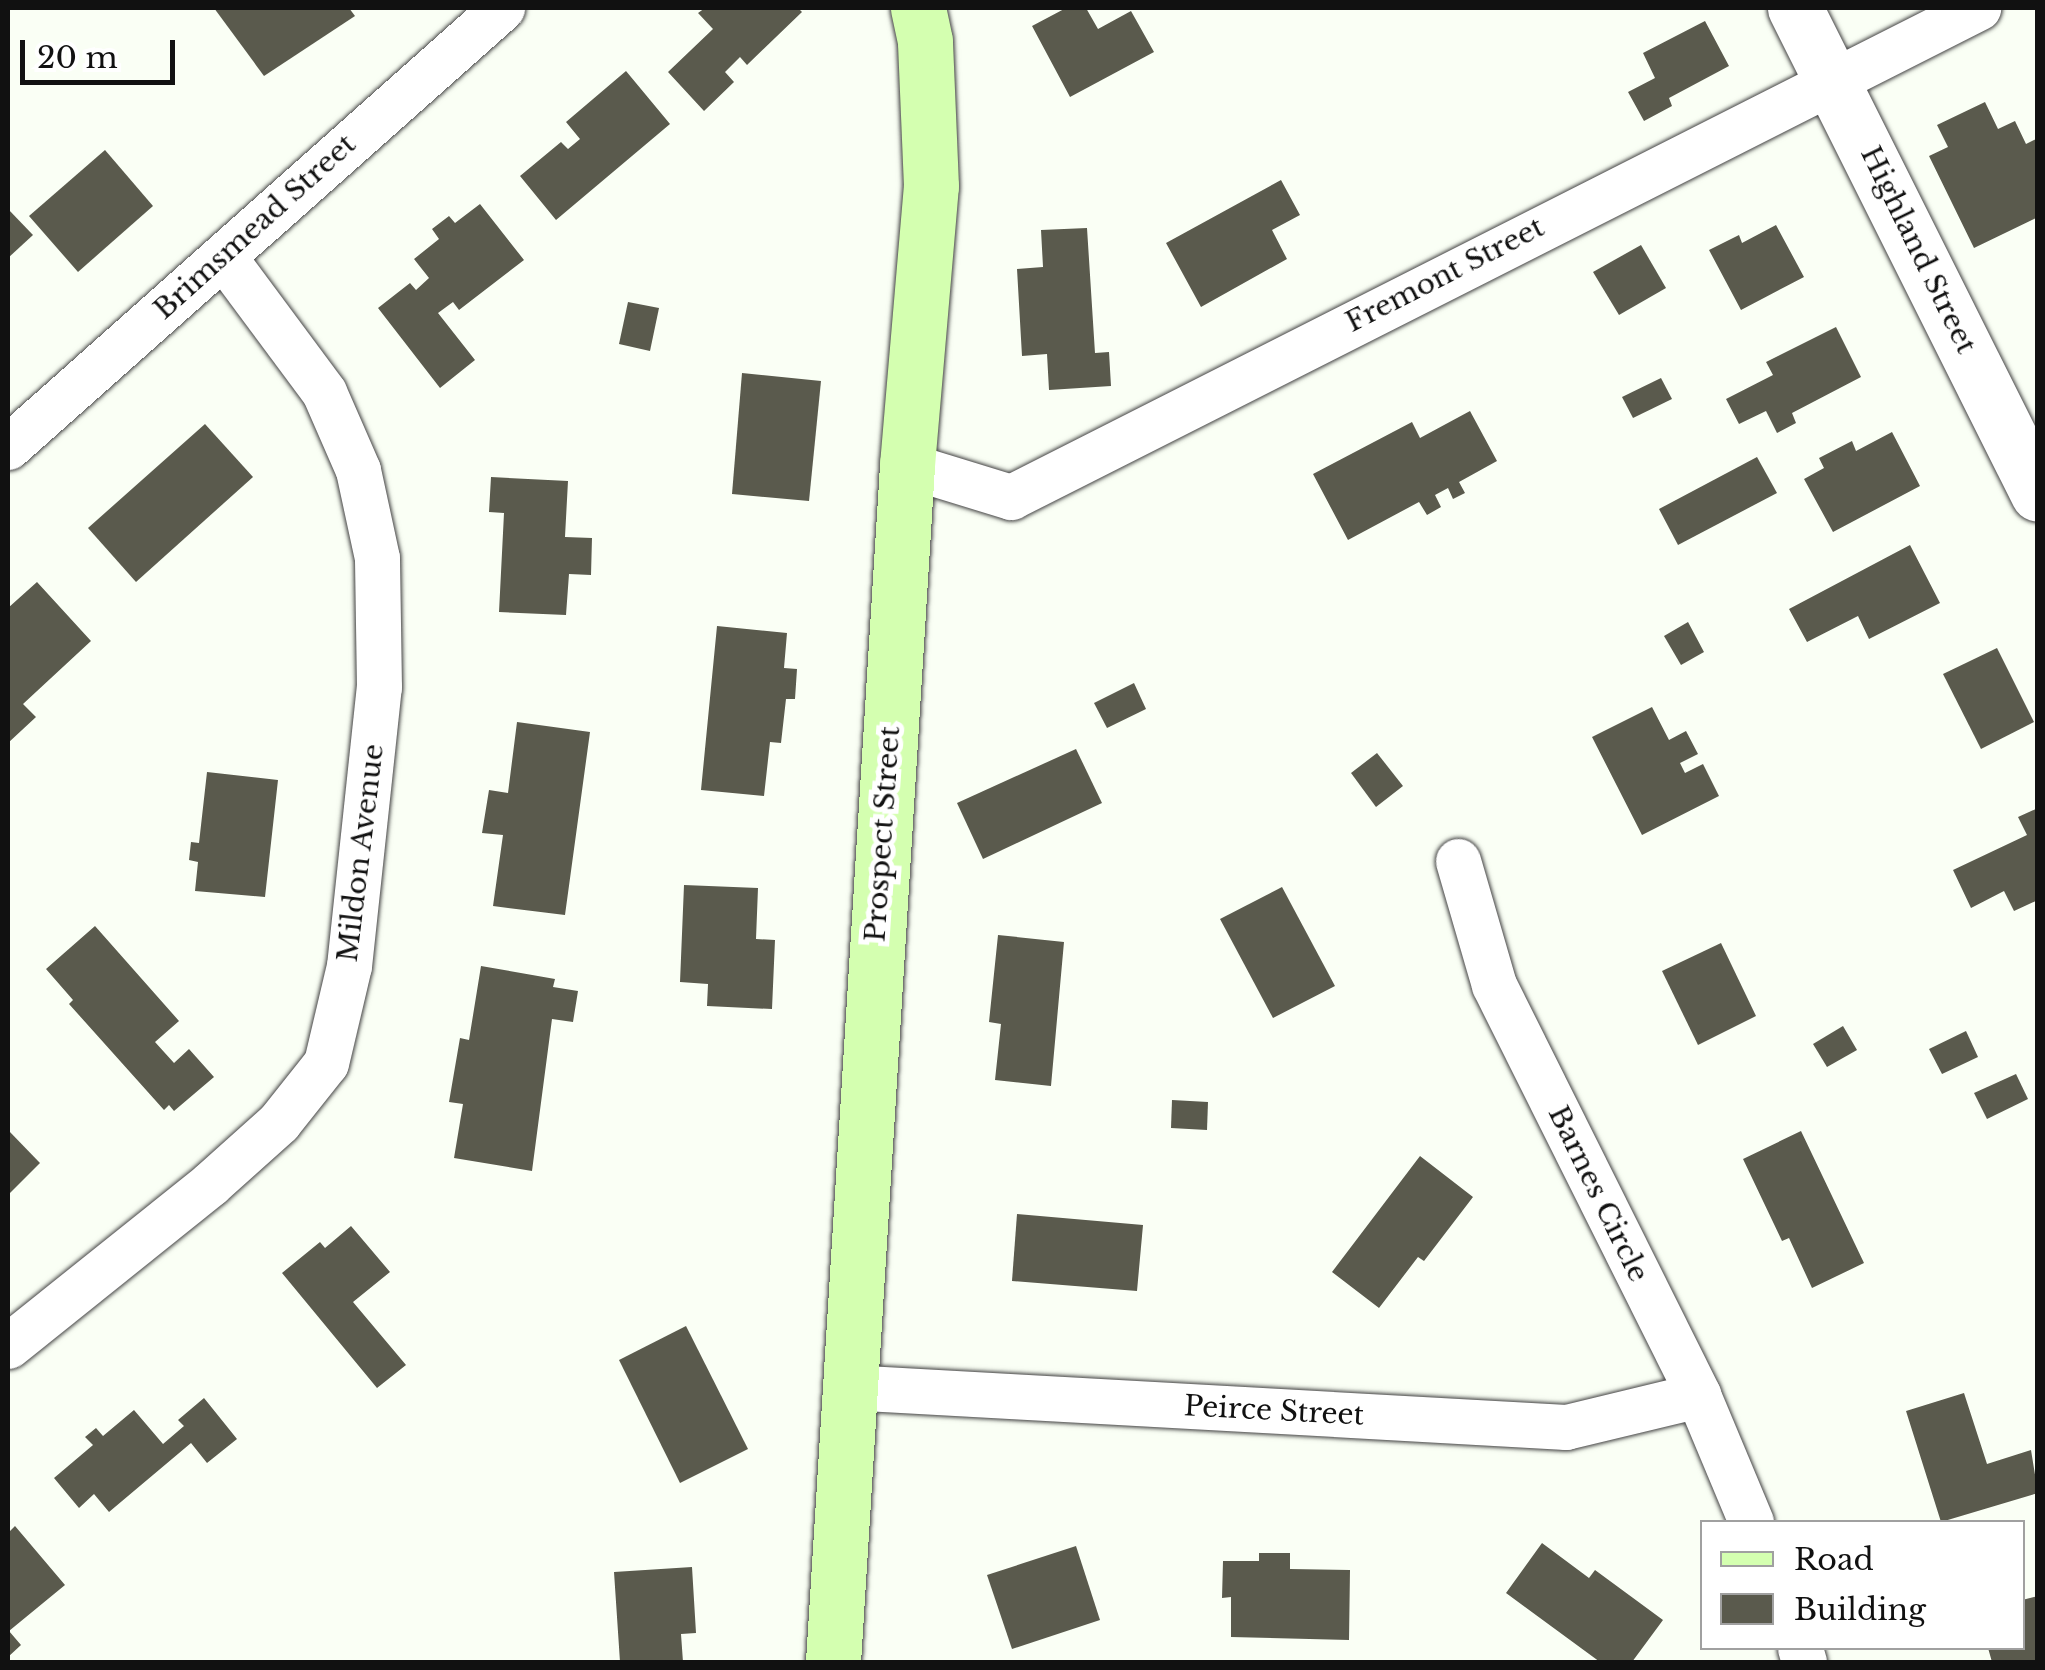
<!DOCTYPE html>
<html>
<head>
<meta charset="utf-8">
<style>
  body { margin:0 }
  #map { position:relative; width:2045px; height:1670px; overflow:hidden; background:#fafff5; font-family:"Libre Baskerville",serif }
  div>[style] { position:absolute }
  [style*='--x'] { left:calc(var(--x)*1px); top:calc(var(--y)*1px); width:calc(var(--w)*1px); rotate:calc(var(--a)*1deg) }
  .building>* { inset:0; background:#5a5a4d }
  .roads { filter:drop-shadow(0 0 2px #444) drop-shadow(0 0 2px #444) }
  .minor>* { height:45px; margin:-22.5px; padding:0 22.5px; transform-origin:22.5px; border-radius:22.5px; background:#fff }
  .tertiary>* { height:55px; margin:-27.5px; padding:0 27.5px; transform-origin:27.5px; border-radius:27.5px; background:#fff }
  .secondary>* { height:55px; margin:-27.5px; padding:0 27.5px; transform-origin:27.5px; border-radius:27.5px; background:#d4ffb0 }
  span { translate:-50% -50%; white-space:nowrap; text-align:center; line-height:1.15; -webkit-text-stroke:10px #fff; paint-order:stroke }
  .street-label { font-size:28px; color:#111 }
  .frame { position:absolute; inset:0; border:10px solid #111; pointer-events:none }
  .legend { position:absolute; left:1700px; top:1520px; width:325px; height:130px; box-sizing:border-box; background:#fff; border:2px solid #a0a0a0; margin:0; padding:12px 18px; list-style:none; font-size:30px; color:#111 }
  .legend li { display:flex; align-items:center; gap:20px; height:50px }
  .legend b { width:50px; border:2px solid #a0a0a0 }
  .scale { position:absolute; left:20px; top:40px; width:155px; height:45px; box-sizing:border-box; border:5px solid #111; border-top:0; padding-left:12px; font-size:30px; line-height:35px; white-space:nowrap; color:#111; -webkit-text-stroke:8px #fff; paint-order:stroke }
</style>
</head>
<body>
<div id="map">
  <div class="building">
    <div style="clip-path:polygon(214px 8px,349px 8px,355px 16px,264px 76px)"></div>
    <div style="clip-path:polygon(705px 8px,798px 8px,802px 12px,747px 65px,740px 57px,725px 72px,734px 82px,704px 111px,668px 72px,713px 29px,698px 13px)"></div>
    <div style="clip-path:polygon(1066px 8px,1086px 8px,1098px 29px,1131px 11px,1154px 52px,1070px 97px,1032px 26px)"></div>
    <div style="clip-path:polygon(1705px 21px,1729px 66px,1669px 98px,1672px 106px,1644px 121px,1628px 92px,1655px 78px,1643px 53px)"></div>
    <div style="clip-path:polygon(626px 71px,670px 124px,556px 220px,520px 176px,561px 142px,568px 149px,580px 139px,566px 122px)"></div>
    <div style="clip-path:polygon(1985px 102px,1998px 129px,2015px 121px,2026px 144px,2038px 138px,2038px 217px,1974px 248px,1929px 156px,1948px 147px,1937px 125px)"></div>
    <div style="clip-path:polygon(105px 150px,153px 206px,78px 272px,29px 216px)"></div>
    <div style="clip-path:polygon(1281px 180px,1300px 215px,1272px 230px,1287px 259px,1201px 307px,1166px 243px)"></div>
    <div style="clip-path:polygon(480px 204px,524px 260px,459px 310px,453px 302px,438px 313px,475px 360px,440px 388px,378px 308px,410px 283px,416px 290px,429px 278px,414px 259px,439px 239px,432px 229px,449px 216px,455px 223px)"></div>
    <div style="clip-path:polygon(8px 209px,33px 235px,8px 258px)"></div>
    <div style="clip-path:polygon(1776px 225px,1804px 277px,1741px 310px,1709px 250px,1739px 235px,1742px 243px)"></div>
    <div style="clip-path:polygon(1087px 228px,1095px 353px,1109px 352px,1111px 386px,1049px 390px,1047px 354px,1022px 356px,1017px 269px,1043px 267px,1041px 230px)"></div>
    <div style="clip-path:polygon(1641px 245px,1666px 288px,1619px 315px,1593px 272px)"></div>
    <div style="clip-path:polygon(628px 302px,659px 308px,650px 351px,619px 344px)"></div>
    <div style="clip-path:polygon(1836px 327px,1861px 377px,1792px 413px,1796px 423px,1777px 433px,1766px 411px,1739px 424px,1726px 399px,1773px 375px,1766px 362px)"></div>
    <div style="clip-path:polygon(742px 373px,821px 381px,809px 501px,732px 494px)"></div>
    <div style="clip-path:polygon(1661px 378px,1672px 399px,1633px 418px,1622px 397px)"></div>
    <div style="clip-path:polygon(1470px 411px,1497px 461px,1459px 482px,1465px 493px,1453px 499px,1448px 488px,1435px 495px,1441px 507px,1427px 515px,1419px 502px,1348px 540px,1313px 474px,1412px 422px,1420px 438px)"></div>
    <div style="clip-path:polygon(205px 424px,253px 477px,136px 582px,88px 528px)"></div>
    <div style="clip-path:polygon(1892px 432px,1920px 486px,1833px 532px,1804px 479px,1824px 468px,1819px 458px,1852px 441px,1856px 451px)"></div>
    <div style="clip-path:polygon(1757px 457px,1777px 493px,1678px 545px,1659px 509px)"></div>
    <div style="clip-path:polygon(491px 477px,568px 481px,565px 537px,592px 538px,591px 575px,569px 574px,566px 615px,499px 612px,504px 513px,489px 512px)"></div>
    <div style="clip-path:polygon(1910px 545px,1940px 603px,1869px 639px,1858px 616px,1807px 642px,1789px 609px)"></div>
    <div style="clip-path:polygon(37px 582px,91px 641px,23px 704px,36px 717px,8px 743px,8px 608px)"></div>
    <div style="clip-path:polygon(1688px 622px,1704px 652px,1681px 665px,1664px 636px)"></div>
    <div style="clip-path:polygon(717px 626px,787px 633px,784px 668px,797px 669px,795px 699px,786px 699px,781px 743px,770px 742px,764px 796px,701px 790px)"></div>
    <div style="clip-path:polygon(1997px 648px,2034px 722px,1981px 749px,1943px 674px)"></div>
    <div style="clip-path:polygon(1134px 683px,1146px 709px,1107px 728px,1094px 703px)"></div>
    <div style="clip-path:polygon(1652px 707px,1669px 740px,1686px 731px,1698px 754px,1680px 763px,1685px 773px,1703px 764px,1719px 796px,1642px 835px,1592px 737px)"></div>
    <div style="clip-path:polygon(517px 722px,590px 732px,565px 915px,493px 906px,503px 835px,482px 833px,489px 790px,508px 793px)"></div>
    <div style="clip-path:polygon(1076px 749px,1102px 803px,983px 859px,957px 803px)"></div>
    <div style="clip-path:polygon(1377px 753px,1403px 786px,1376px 807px,1351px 773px)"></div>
    <div style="clip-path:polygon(207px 772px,278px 780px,265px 897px,195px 891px,198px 862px,189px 860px,191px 842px,199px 843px)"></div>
    <div style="clip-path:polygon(2038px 808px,2038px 900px,2014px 911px,2004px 891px,1971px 908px,1953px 870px,2027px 835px,2018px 817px)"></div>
    <div style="clip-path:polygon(684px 885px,758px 888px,756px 939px,775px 940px,772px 1009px,707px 1006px,708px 984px,680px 982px)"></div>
    <div style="clip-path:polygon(1282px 887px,1335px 986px,1273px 1018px,1220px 919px)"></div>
    <div style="clip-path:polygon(95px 926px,179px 1021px,155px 1042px,174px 1063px,189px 1049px,214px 1077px,174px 1111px,169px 1105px,164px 1110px,69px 1004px,73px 1000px,46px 969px)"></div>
    <div style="clip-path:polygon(998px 935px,1064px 942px,1051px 1086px,995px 1080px,1001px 1024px,989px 1022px)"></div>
    <div style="clip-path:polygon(1721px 943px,1756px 1016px,1698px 1045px,1662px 971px)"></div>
    <div style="clip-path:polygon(481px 966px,555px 979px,553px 987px,578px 991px,573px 1022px,552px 1019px,532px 1171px,454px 1158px,463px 1104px,449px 1102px,460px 1038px,469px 1040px)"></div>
    <div style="clip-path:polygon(1843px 1026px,1857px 1050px,1827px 1067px,1813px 1044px)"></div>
    <div style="clip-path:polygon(1966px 1031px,1978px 1057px,1942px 1074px,1929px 1049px)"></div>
    <div style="clip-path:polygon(2016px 1074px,2028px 1099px,1987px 1119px,1974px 1093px)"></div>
    <div style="clip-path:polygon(1172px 1100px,1208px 1102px,1207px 1130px,1171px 1128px)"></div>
    <div style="clip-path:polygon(8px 1130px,40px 1163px,8px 1195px)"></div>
    <div style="clip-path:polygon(1801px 1131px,1864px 1263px,1812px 1288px,1789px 1238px,1782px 1241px,1743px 1159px)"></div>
    <div style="clip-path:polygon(1420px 1156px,1473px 1197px,1424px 1261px,1418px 1257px,1379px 1308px,1332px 1272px)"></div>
    <div style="clip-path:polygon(1017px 1214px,1143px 1225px,1137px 1291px,1012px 1281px)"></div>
    <div style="clip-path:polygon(351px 1226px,390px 1272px,353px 1302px,406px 1365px,377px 1388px,282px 1273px,320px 1242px,325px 1248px)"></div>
    <div style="clip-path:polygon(686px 1326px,748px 1449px,680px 1483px,619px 1360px)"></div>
    <div style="clip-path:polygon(1964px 1393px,1987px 1464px,2031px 1450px,2038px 1493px,1941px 1522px,1906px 1411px)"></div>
    <div style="clip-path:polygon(204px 1398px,237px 1439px,207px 1463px,191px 1443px,109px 1512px,94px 1494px,79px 1508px,54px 1478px,93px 1445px,85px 1437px,96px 1428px,103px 1436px,134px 1410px,163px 1444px,184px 1426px,178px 1420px)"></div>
    <div style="clip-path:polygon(15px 1526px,65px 1585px,9px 1631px,21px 1645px,8px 1657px,8px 1533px)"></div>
    <div style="clip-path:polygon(1542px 1543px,1589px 1578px,1595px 1570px,1663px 1620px,1632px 1662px,1600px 1662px,1506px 1593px)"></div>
    <div style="clip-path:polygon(1076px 1546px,1100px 1620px,1012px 1649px,987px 1575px)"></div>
    <div style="clip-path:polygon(1259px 1553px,1290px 1553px,1290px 1569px,1350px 1570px,1349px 1640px,1231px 1637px,1231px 1597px,1222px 1598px,1223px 1561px,1259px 1561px)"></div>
    <div style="clip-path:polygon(692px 1567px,696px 1633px,681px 1634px,683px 1662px,620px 1662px,614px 1572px)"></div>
    <div style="clip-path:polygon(2038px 1596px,2038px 1662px,1992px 1662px,1988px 1648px,2022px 1648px,2022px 1600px)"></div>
  </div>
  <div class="roads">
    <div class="minor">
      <div style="--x:8;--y:447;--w:661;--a:-41.63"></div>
      <div style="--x:907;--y:465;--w:109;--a:17.1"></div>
      <div style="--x:1011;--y:497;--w:1084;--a:-26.83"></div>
      <div style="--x:1458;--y:861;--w:129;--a:73.8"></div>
      <div style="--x:1494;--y:985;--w:458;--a:63.5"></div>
      <div style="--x:1698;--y:1395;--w:138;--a:67.3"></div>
      <div style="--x:8;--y:1346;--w:259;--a:-38.7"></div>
      <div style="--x:210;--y:1184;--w:93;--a:-41.9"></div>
      <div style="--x:279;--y:1122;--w:75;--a:-51.5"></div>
      <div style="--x:326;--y:1063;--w:100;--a:-76.7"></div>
      <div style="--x:349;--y:966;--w:281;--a:-83.9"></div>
      <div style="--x:379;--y:687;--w:129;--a:-90.9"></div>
      <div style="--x:377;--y:558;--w:90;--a:-102.2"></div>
      <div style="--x:358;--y:470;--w:85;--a:-113.6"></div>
      <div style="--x:324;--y:392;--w:169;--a:-126.6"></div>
      <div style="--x:847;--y:1387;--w:720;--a:3.18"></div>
      <div style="--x:1566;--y:1427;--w:136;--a:-13.6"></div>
      <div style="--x:1800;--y:1648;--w:15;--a:74"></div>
    </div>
    <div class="tertiary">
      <div style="--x:1795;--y:8;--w:543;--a:63.43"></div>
    </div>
    <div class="secondary">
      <div style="--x:833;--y:1662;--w:1199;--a:-86.46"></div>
      <div style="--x:907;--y:465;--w:280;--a:-85.1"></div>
      <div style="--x:931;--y:186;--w:145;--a:-92.4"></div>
      <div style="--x:925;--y:41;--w:34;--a:-102"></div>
    </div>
  </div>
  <div class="street-label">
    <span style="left:255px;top:227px;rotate:-42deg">Brimsmead Street</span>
    <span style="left:1918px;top:250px;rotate:64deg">Highland Street</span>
    <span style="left:1445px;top:275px;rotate:-27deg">Fremont Street</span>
    <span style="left:883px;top:834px;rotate:-86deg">Prospect Street</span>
    <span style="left:361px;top:853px;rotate:-83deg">Mildon Avenue</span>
    <span style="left:1598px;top:1194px;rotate:64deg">Barnes Circle</span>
    <span style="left:1274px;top:1411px;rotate:3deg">Peirce Street</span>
  </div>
  <div class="frame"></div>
  <ul class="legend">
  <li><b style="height:12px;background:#d4ffb0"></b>Road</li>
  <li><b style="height:28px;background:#5a5a4d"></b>Building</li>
  </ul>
  <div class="scale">20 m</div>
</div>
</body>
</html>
